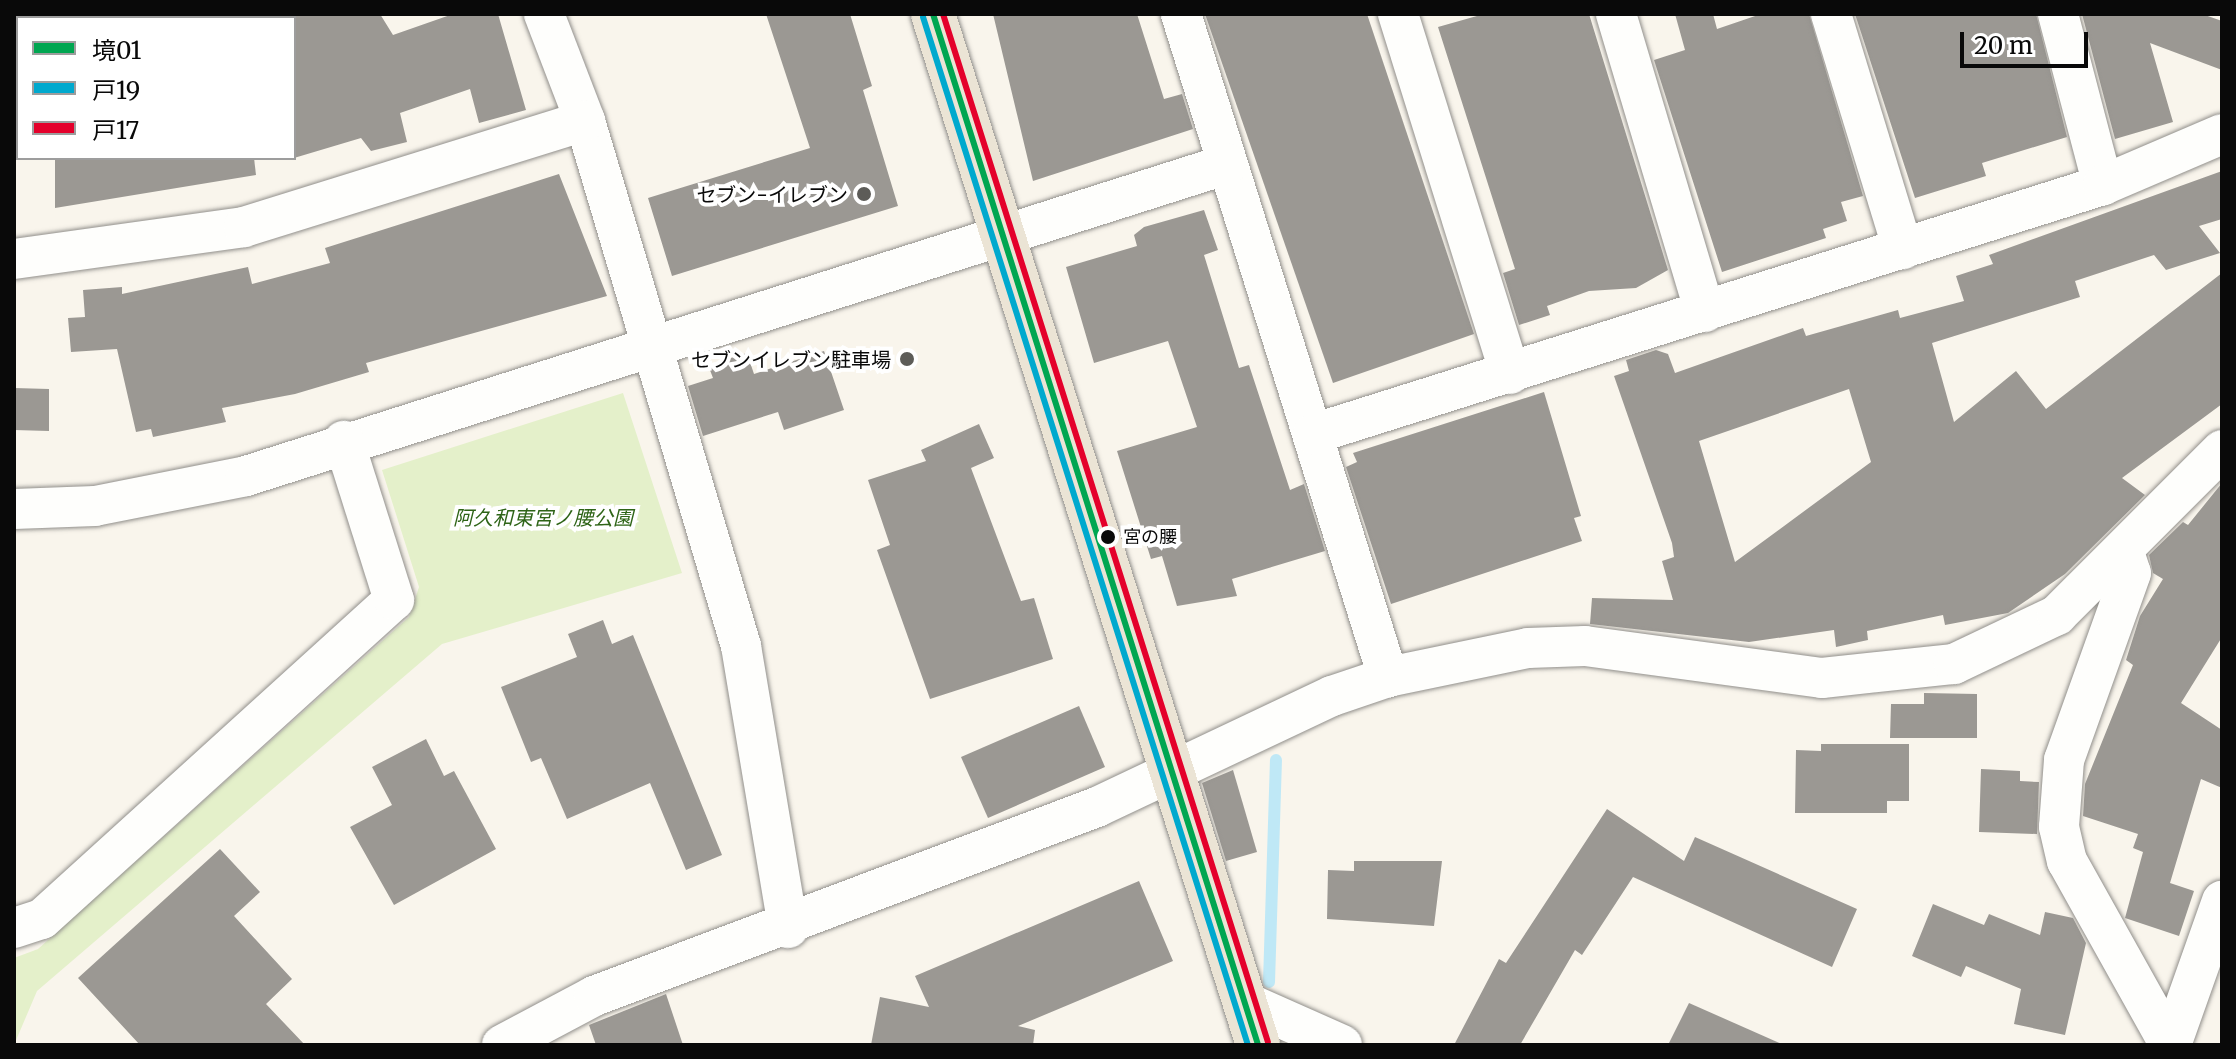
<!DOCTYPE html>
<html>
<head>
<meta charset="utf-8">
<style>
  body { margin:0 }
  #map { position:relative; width:2236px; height:1059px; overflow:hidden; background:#f9f5ec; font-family:Merriweather,"Noto Sans JP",serif }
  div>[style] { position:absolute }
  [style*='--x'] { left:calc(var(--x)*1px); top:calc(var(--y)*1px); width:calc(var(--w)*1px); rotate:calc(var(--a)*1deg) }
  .green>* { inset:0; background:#e4f0ca }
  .stream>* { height:12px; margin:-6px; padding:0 6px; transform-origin:6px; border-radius:6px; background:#bfe8f6 }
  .building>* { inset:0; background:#9b9893 }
  .roads { filter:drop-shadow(0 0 2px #918f8b) drop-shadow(0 0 2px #918f8b) }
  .minor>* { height:40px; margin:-20px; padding:0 20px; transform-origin:20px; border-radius:20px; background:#fefefc }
  .major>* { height:44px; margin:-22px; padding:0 22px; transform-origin:22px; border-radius:22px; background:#ebe4d5 }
  .bus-1>* { height:6px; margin:-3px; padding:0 3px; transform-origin:3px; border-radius:3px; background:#00a651 }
  .bus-2>* { height:6px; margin:-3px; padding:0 3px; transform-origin:3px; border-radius:3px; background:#00a9ce }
  .bus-3>* { height:6px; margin:-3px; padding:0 3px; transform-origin:3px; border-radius:3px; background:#e4002b }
  .dots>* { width:22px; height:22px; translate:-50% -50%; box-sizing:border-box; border:4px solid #fff; border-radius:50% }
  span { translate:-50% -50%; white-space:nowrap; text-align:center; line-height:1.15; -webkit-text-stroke:8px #fff; paint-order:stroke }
  .bus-label { font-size:18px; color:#090909 }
  .left { translate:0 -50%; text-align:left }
  .poi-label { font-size:20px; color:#090909 }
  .right { translate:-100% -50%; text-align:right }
  .park-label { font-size:20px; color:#2e6417; font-style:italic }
  .frame { position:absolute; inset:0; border:16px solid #090909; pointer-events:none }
  .legend { position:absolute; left:16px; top:16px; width:280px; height:144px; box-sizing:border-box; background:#fff; border:2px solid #9d9d9d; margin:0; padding:10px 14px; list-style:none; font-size:24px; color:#090909 }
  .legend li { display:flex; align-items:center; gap:16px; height:40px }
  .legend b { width:40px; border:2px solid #9d9d9d }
  .scale { position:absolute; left:1960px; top:32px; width:128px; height:36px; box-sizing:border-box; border:4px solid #090909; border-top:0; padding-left:10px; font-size:24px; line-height:28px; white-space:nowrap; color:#090909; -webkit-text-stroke:6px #fff; paint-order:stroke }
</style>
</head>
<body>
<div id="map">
  <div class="green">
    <div style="clip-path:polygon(623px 393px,682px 573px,442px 644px,37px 991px,14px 1045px,14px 958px,38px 949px,409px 617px,419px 587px,382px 470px)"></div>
  </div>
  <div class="stream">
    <div style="--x:1269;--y:982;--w:222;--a:-88.2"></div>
  </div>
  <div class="building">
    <div style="clip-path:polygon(294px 14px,380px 14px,393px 35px,453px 14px,498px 14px,526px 110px,479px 123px,470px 89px,400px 113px,407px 142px,371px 151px,361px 138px,294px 158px)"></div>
    <div style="clip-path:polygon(766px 14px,850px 14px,872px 86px,863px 90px,898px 206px,672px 276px,648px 198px,810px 148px)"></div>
    <div style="clip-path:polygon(993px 14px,1137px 14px,1164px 99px,1182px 94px,1193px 129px,1033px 181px)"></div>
    <div style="clip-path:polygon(1205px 14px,1367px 14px,1474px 334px,1333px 383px)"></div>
    <div style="clip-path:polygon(1484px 14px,1589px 14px,1668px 270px,1636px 288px,1589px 291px,1547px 306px,1550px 315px,1519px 325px,1503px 273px,1515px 269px,1438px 27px)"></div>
    <div style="clip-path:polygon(1675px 14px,1713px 14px,1717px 29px,1761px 14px,1809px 14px,1863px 196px,1841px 202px,1847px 221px,1823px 229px,1826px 238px,1722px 272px,1654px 60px,1685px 50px)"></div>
    <div style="clip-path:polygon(1855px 14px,2036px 14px,2067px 137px,1982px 163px,1986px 176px,1915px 198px)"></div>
    <div style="clip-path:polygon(2082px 14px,2202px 14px,2222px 21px,2222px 70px,2150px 43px,2173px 122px,2115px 139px)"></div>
    <div style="clip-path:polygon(55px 158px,254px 158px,256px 175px,55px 208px)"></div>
    <div style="clip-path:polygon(evenodd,2222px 171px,2222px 219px,2199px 226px,2220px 253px,2166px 270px,2154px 255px,2075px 281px,2080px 297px,1932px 343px,1954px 422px,2016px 371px,2046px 409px,2222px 273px,2222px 404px,2122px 478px,2145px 495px,2065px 574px,2008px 613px,1945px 625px,1943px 615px,1867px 631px,1868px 640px,1836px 647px,1834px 630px,1749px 642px,1590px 624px,1592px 598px,1673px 600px,1662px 561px,1674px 557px,1672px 543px,1614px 376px,1629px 371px,1626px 360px,1656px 350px,1668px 354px,1675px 373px,1803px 328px,1806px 336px,1898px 310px,1900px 318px,1964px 301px,1956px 276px,1993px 264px,1989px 255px,2222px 171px,1849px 389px,1871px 462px,1735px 562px,1699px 441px,1849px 389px)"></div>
    <div style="clip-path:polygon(559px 174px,607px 296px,366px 363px,369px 372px,295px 394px,222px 408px,226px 422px,153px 437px,151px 429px,136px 432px,117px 349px,71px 352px,68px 318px,85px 317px,83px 290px,122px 287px,122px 294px,248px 267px,252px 284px,330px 263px,325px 248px)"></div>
    <div style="clip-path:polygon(1204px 210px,1218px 250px,1204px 255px,1239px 368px,1249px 365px,1290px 490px,1304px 484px,1325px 551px,1232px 579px,1237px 596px,1177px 606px,1162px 556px,1151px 559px,1117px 451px,1197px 427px,1168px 341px,1094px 363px,1066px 267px,1137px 246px,1134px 235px,1144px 227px)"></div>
    <div style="clip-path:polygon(824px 351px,844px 410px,784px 430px,778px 412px,703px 436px,688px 386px,713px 378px,708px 365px,747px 353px,754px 374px)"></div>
    <div style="clip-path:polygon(14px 388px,49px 389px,49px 431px,14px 430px)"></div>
    <div style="clip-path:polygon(1544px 392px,1581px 516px,1574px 518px,1582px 541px,1391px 604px,1346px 467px,1357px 462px,1353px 453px)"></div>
    <div style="clip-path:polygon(979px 424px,994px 458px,971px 468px,1021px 601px,1034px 598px,1053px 659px,930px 699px,877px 550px,890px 545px,868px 480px,926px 461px,921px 450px)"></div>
    <div style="clip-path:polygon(2222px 483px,2222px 637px,2181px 703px,2222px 730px,2222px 788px,2201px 779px,2170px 883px,2194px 891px,2179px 936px,2125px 918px,2143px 852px,2133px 848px,2138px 834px,2083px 816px,2085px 784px,2133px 665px,2126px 660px,2140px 616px,2163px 579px,2153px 573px,2149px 555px,2183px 522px,2188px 525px)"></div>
    <div style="clip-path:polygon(603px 620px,612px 644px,633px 635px,722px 855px,686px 870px,650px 783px,567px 819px,541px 758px,531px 762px,501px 687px,577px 657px,568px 634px)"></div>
    <div style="clip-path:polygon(1924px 693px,1977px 694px,1977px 738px,1890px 738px,1891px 704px,1924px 704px)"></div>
    <div style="clip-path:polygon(1079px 706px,1105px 767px,988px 818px,961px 757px)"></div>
    <div style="clip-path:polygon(426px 739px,444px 776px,454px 771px,496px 849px,394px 905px,350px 827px,392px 805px,372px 767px)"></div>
    <div style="clip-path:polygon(1821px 744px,1909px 744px,1909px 801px,1887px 801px,1887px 813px,1795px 813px,1796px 750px,1821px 751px)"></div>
    <div style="clip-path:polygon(1981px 769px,2020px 771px,2020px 781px,2039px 782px,2037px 834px,1979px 832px)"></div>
    <div style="clip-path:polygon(1233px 770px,1257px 852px,1226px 861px,1202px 783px)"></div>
    <div style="clip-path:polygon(1607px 809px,1684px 861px,1695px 837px,1857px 909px,1832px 967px,1633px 877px,1582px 955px,1575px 950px,1520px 1045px,1454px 1045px,1499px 959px,1506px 963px)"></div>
    <div style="clip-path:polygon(220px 849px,260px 892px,234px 916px,292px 979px,266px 1004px,305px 1045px,140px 1045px,78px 978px)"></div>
    <div style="clip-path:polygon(1354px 861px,1442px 861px,1434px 926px,1327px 919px,1328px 870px,1354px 871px)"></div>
    <div style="clip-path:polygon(1139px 881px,1173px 961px,1018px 1026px,1035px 1030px,1033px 1045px,871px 1045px,880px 997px,929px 1007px,915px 976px)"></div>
    <div style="clip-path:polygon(1933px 904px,1984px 925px,1989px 914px,2040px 935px,2045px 912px,2073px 918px,2086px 943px,2065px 1035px,2014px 1024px,2021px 989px,1966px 966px,1961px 977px,1912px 956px)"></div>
    <div style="clip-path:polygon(666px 994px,683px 1045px,596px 1045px,589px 1025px)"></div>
    <div style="clip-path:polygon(1689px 1003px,1784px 1045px,1668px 1045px)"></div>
  </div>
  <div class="roads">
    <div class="minor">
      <div style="--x:544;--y:14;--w:115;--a:69"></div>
      <div style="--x:585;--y:121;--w:548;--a:73.45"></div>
      <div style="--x:741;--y:646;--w:286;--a:80.5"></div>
      <div style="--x:1181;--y:14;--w:695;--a:72.66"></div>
      <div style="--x:1398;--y:14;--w:377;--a:72.7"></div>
      <div style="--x:1616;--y:14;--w:311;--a:73.4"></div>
      <div style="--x:1831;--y:14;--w:246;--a:73"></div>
      <div style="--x:2058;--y:14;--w:177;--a:75.3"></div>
      <div style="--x:14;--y:259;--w:232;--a:-7.9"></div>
      <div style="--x:244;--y:227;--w:357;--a:-17.3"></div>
      <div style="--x:1313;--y:434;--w:828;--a:-17.49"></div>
      <div style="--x:2103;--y:185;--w:129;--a:-23.2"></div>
      <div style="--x:14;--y:509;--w:81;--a:-2.1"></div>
      <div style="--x:95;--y:506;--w:154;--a:-11.2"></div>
      <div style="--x:246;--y:476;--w:1030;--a:-17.63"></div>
      <div style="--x:2124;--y:552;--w:22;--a:72"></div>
      <div style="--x:2131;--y:573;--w:199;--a:109.7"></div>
      <div style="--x:2064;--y:760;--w:67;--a:94.3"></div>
      <div style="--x:2059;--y:827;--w:35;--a:77"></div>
      <div style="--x:2067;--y:861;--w:211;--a:60.8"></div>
      <div style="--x:14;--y:928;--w:29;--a:-18"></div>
      <div style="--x:42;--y:919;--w:475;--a:-42.2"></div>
      <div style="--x:394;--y:600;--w:167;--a:-107.5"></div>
      <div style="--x:1245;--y:1002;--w:106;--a:23.9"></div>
      <div style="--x:502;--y:1045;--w:104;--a:-28"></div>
      <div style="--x:594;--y:996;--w:537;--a:-20.59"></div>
      <div style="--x:1097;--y:807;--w:260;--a:-25.3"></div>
      <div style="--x:1332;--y:696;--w:59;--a:-18.7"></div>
      <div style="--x:1388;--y:677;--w:143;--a:-11.7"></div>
      <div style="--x:1528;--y:648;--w:57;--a:-2"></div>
      <div style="--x:1585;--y:646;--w:239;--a:7.7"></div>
      <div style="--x:1822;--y:678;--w:133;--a:-6.1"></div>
      <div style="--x:1954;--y:664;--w:114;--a:-25.4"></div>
      <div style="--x:2057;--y:615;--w:233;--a:-45"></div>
      <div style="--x:2171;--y:1045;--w:153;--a:-70.5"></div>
    </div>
    <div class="major">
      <div style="--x:933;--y:14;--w:1081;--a:72.5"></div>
    </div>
  </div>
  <div class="bus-1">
    <div style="--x:933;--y:14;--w:1081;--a:72.5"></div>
  </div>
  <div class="bus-2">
    <div style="--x:923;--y:17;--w:1078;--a:72.46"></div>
  </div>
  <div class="bus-3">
    <div style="--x:943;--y:14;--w:1078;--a:72.46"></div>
  </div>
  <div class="dots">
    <div style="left:864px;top:194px;background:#5d5c58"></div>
    <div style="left:907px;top:359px;background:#5d5c58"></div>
    <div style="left:1108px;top:537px;background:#090909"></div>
  </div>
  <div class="bus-label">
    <span class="left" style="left:1123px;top:537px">宮の腰</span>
  </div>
  <div class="poi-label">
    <span class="right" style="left:848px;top:194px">セブン-イレブン</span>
    <span class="right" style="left:891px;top:359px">セブンイレブン駐車場</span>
  </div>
  <div class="park-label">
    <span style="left:543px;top:517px">阿久和東宮ノ腰公園</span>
  </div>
  <div class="frame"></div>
  <ul class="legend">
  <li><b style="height:10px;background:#00a651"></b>境01</li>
  <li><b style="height:10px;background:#00a9ce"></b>戸19</li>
  <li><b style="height:10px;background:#e4002b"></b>戸17</li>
  </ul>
  <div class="scale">20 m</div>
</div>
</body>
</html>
